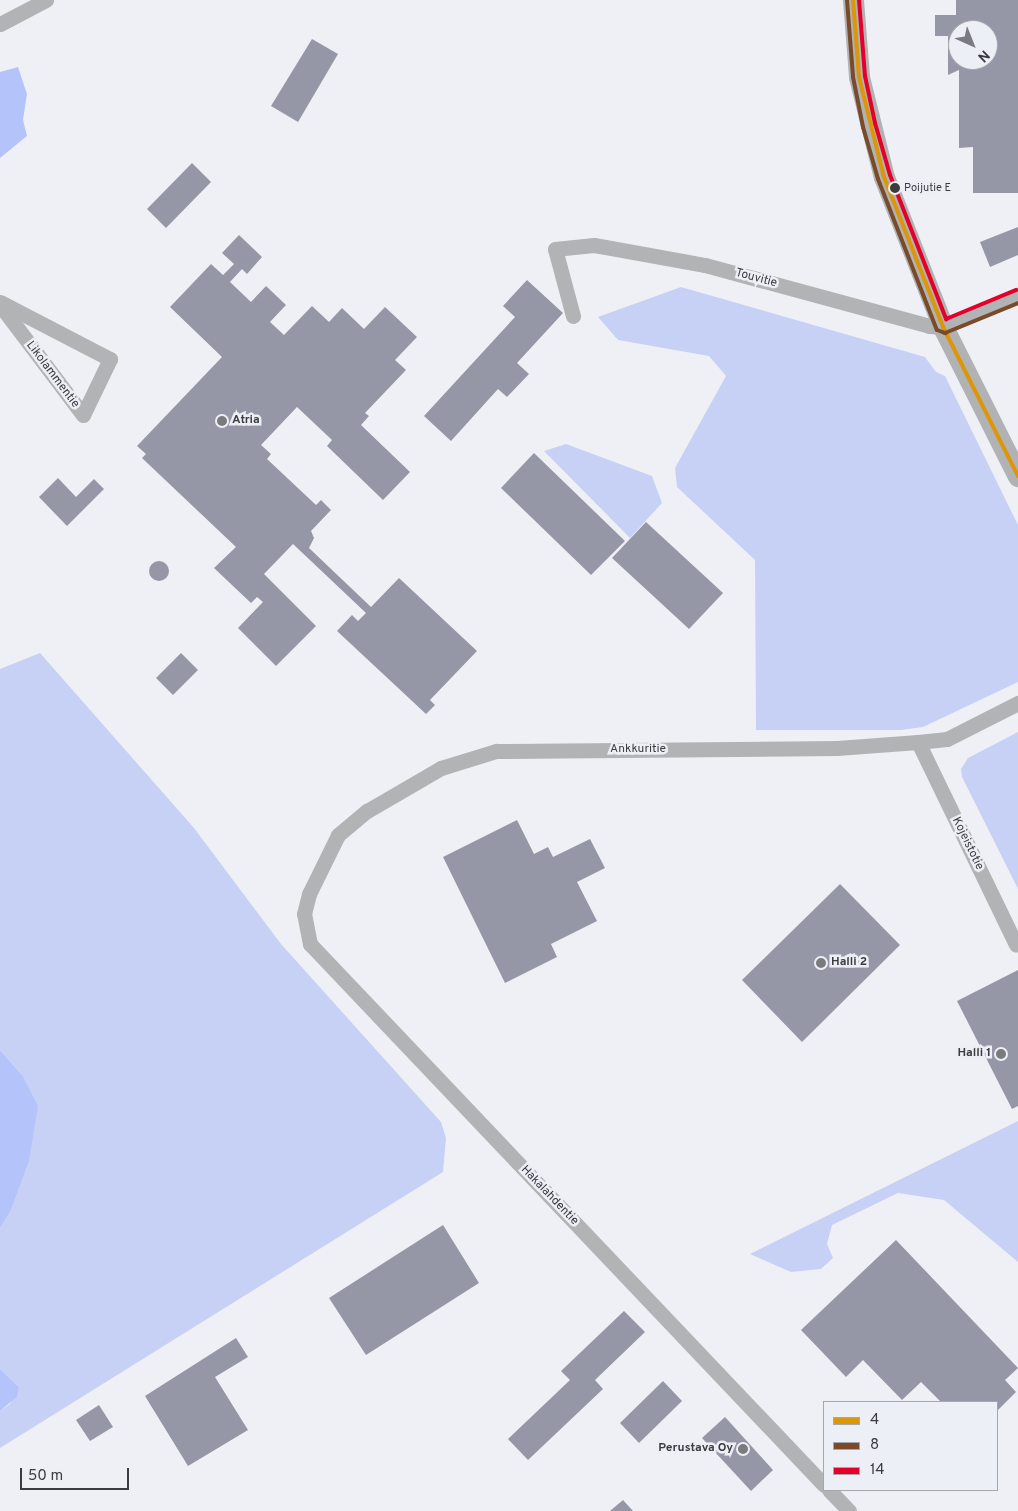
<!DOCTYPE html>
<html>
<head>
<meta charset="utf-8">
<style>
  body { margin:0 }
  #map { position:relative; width:1018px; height:1511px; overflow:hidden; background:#eff0f5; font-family:Overpass,sans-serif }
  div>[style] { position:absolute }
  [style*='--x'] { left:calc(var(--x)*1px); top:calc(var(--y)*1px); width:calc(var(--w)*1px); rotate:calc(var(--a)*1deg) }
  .forest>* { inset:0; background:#c7d1f6 }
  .water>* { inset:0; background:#b5c3fb }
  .building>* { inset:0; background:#9597a6 }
  .round { border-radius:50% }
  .street>* { height:15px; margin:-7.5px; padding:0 7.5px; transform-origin:7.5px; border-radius:7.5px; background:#b2b3b4 }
  .secondary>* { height:21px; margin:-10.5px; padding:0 10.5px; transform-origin:10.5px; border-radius:10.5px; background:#b1b2b4 }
  .bus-1>* { height:4px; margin:-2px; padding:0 2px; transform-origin:2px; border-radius:2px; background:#db9609 }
  .bus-2>* { height:4px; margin:-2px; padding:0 2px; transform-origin:2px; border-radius:2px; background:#7a4b2a }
  .bus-3>* { height:4px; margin:-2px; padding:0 2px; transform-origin:2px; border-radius:2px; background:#e4002b }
  .dots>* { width:14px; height:14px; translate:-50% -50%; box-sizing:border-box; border:2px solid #edeff7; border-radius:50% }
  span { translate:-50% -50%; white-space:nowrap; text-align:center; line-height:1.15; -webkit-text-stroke:5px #edeff7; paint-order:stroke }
  .bus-label { font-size:11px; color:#3b3c3f }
  .left { translate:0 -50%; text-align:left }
  .street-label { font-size:12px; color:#3b3c3f }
  .poi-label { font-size:12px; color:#3b3c3f; font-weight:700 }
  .right { translate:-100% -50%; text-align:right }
  .legend { position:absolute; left:823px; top:1401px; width:175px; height:90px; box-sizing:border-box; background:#edeff7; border:1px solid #a6a7ad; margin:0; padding:6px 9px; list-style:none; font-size:15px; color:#3b3c3f }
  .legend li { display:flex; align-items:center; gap:10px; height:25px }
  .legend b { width:25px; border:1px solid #a6a7ad }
  .north { position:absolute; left:948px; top:20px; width:50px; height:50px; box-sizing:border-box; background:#edeff7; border:1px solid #a6a7ad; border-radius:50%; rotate:136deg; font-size:14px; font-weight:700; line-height:20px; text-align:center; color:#3b3c3f }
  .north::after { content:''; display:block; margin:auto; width:18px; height:22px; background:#7a7b7f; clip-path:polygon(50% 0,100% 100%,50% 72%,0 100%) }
  .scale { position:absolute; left:20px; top:1468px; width:109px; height:22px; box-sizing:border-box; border:2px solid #3b3c3f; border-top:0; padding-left:6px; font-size:15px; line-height:18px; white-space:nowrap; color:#3b3c3f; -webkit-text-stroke:4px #edeff7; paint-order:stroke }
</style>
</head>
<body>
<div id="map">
  <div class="forest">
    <div style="clip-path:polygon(681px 287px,925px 357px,936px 372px,945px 376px,1018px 525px,1018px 682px,923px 727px,901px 730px,756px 730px,755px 560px,677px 487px,675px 468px,726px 376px,709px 356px,618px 340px,598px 317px)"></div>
    <div style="clip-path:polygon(566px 444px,652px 476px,662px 503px,630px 538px,544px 451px)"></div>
    <div style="clip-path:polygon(40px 653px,194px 828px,281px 944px,441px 1122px,446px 1138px,443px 1172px,0 1448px,0 1411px,10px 1404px,19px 1387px,0 1369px,0 1228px,10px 1212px,22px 1075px,0 1050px,0 669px)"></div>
    <div style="clip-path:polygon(1018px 732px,1018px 889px,962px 777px,961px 769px,968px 758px)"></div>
    <div style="clip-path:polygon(1018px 1121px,1018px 1262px,944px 1200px,898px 1193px,832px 1225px,827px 1244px,833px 1258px,821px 1269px,791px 1272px,750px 1254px)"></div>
  </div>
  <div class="water">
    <div style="clip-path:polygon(18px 67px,27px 94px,23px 120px,27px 136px,0 158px,0 72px)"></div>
    <div style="clip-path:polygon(0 1050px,22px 1075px,38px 1106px,29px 1161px,10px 1212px,0 1228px)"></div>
    <div style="clip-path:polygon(0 1369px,19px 1387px,17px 1397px,0 1411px)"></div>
  </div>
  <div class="building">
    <div style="clip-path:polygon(evenodd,956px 0,1018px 0,1018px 193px,973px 193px,973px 147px,959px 148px,959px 70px,948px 75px,948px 36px,935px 36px,935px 15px,956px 15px,956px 0,958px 30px,988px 30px,988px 60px,958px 60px,958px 30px)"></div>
    <div style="clip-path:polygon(312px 39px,338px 54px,298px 122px,271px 106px)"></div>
    <div style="clip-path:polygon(192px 163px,211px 182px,166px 228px,147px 209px)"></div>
    <div style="clip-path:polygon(1018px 227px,1018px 255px,990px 267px,980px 242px)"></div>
    <div style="clip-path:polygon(239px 235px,262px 257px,247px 274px,242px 269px,230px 282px,251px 302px,266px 286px,286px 305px,270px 322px,284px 335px,312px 306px,329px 322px,342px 308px,364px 329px,385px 307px,417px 337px,395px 360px,406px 370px,365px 413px,369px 416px,361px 425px,410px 472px,383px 500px,327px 446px,332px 440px,297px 407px,261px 445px,271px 454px,267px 459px,316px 505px,321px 500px,331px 510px,311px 531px,314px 538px,309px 548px,371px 607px,399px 578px,477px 651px,430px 700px,435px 705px,426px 714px,337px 631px,352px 615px,358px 621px,366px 613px,293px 544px,264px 574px,316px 626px,276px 666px,238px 628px,263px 602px,257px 597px,251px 603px,214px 568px,236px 547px,142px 458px,146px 454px,137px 446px,222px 357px,170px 307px,211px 264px,223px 275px,234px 264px,222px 253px)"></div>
    <div style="clip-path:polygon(527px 280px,563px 313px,517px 363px,529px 374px,507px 397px,498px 389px,451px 441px,424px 416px,515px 317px,503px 306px)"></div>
    <div style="clip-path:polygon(534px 453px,625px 541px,591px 575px,501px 488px)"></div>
    <div style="clip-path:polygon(58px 478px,76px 497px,94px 479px,104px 489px,67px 526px,39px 497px)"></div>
    <div style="clip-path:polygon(646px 522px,723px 593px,689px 629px,612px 558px)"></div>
    <div class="round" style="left:149px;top:561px;width:20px;height:20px"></div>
    <div style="clip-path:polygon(181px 653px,198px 670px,173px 695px,156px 678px)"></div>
    <div style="clip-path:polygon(517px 820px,534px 854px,548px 847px,553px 857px,590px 839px,605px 868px,577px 882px,597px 921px,551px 944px,557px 957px,505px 983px,443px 857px)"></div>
    <div style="clip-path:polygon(840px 884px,900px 945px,802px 1042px,742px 980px)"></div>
    <div style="clip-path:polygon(1018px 970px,1018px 1106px,1012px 1109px,957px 1001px)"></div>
    <div style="clip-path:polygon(443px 1225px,479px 1283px,366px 1355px,329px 1298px)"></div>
    <div style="clip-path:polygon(896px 1240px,1018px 1368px,1005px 1380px,1016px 1392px,997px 1411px,997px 1402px,941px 1402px,921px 1382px,902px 1400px,863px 1360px,846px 1377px,801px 1330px)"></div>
    <div style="clip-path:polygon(624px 1311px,645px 1332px,595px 1380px,603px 1389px,528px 1460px,508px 1439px,570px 1380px,561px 1371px)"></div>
    <div style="clip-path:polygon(236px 1338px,248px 1357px,215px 1377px,248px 1430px,188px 1466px,145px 1396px)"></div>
    <div style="clip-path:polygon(663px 1381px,682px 1401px,639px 1443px,620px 1423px)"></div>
    <div style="clip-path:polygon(99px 1405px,113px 1427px,90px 1441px,76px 1420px)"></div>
    <div style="clip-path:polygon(725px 1417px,773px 1470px,751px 1491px,702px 1438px)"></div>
    <div style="clip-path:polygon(623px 1500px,633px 1511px,610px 1511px)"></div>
  </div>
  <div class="street">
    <div style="--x:0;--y:24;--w:52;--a:-27.6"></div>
    <div style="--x:0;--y:302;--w:124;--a:27.4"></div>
    <div style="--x:110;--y:359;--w:62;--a:115.7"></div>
    <div style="--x:83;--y:415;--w:138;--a:-127"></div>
    <div style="--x:573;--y:316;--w:69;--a:-105"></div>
    <div style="--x:555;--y:249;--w:39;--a:-6"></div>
    <div style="--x:594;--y:245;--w:113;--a:10.2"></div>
    <div style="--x:705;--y:265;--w:232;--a:15.2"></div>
    <div style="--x:929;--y:326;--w:14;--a:4"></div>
    <div style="--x:943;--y:327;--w:81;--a:-22.5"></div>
    <div style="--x:918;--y:742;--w:225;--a:64.2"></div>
    <div style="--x:824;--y:1485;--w:746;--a:-133.53"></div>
    <div style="--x:310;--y:944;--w:31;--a:-101"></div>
    <div style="--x:304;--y:914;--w:21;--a:-76"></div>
    <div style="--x:309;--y:894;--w:66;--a:-63.8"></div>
    <div style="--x:338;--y:835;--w:38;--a:-40"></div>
    <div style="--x:367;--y:811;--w:86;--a:-30.2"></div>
    <div style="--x:441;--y:768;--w:58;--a:-17.2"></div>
    <div style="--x:496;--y:751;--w:341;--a:-0.5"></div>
    <div style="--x:837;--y:748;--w:81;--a:-4.2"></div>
    <div style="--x:918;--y:742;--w:29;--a:-6"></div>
    <div style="--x:947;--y:739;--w:80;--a:-26.9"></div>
    <div style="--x:829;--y:1490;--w:29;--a:46"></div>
  </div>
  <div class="secondary">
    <div style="--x:853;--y:0;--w:77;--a:85.5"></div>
    <div style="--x:859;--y:77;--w:103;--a:76"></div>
    <div style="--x:884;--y:177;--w:161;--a:68.5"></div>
    <div style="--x:943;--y:327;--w:167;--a:63.3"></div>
  </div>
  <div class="bus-1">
    <div style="--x:853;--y:0;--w:77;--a:85.5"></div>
    <div style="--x:859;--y:77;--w:103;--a:76"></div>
    <div style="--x:884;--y:177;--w:161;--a:68.5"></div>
    <div style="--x:943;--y:327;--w:167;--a:63.3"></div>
  </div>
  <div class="bus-2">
    <div style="--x:847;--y:0;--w:77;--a:85.5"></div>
    <div style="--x:853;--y:77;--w:51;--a:78.7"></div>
    <div style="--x:863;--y:127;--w:54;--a:73.9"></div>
    <div style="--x:878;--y:179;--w:162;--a:68.7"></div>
    <div style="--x:937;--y:330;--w:9;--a:21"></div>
    <div style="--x:945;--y:333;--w:79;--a:-22.3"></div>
  </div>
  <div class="bus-3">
    <div style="--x:859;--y:0;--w:76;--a:85.5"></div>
    <div style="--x:865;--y:76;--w:48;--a:78"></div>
    <div style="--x:875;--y:123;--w:54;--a:73.9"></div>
    <div style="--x:890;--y:175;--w:155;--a:68.7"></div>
    <div style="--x:946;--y:319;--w:76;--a:-22.5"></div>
  </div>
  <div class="dots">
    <div style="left:895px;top:188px;background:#3b3c3f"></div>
    <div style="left:222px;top:421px;background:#7a7b7f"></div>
    <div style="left:821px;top:963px;background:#7a7b7f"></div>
    <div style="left:1001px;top:1054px;background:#7a7b7f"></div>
    <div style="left:743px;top:1449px;background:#7a7b7f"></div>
  </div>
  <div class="bus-label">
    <span class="left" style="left:904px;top:188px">Poijutie E</span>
  </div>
  <div class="street-label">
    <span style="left:756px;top:279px;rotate:15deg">Touvitie</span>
    <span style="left:52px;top:375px;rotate:53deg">Likolammentie</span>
    <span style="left:638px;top:750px">Ankkuritie</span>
    <span style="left:967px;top:844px;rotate:64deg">Kojeistotie</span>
    <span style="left:549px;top:1196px;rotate:46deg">Hakalahdentie</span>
  </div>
  <div class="poi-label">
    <span class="left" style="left:232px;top:421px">Atria</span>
    <span class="left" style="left:831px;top:963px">Halli 2</span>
    <span class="right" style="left:991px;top:1054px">Halli 1</span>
    <span class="right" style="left:733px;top:1449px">Perustava Oy</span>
  </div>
  <ul class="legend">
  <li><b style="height:6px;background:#db9609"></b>4</li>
  <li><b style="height:6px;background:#7a4b2a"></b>8</li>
  <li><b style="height:6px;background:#e4002b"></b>14</li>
  </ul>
  <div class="north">N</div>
  <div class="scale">50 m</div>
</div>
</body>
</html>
